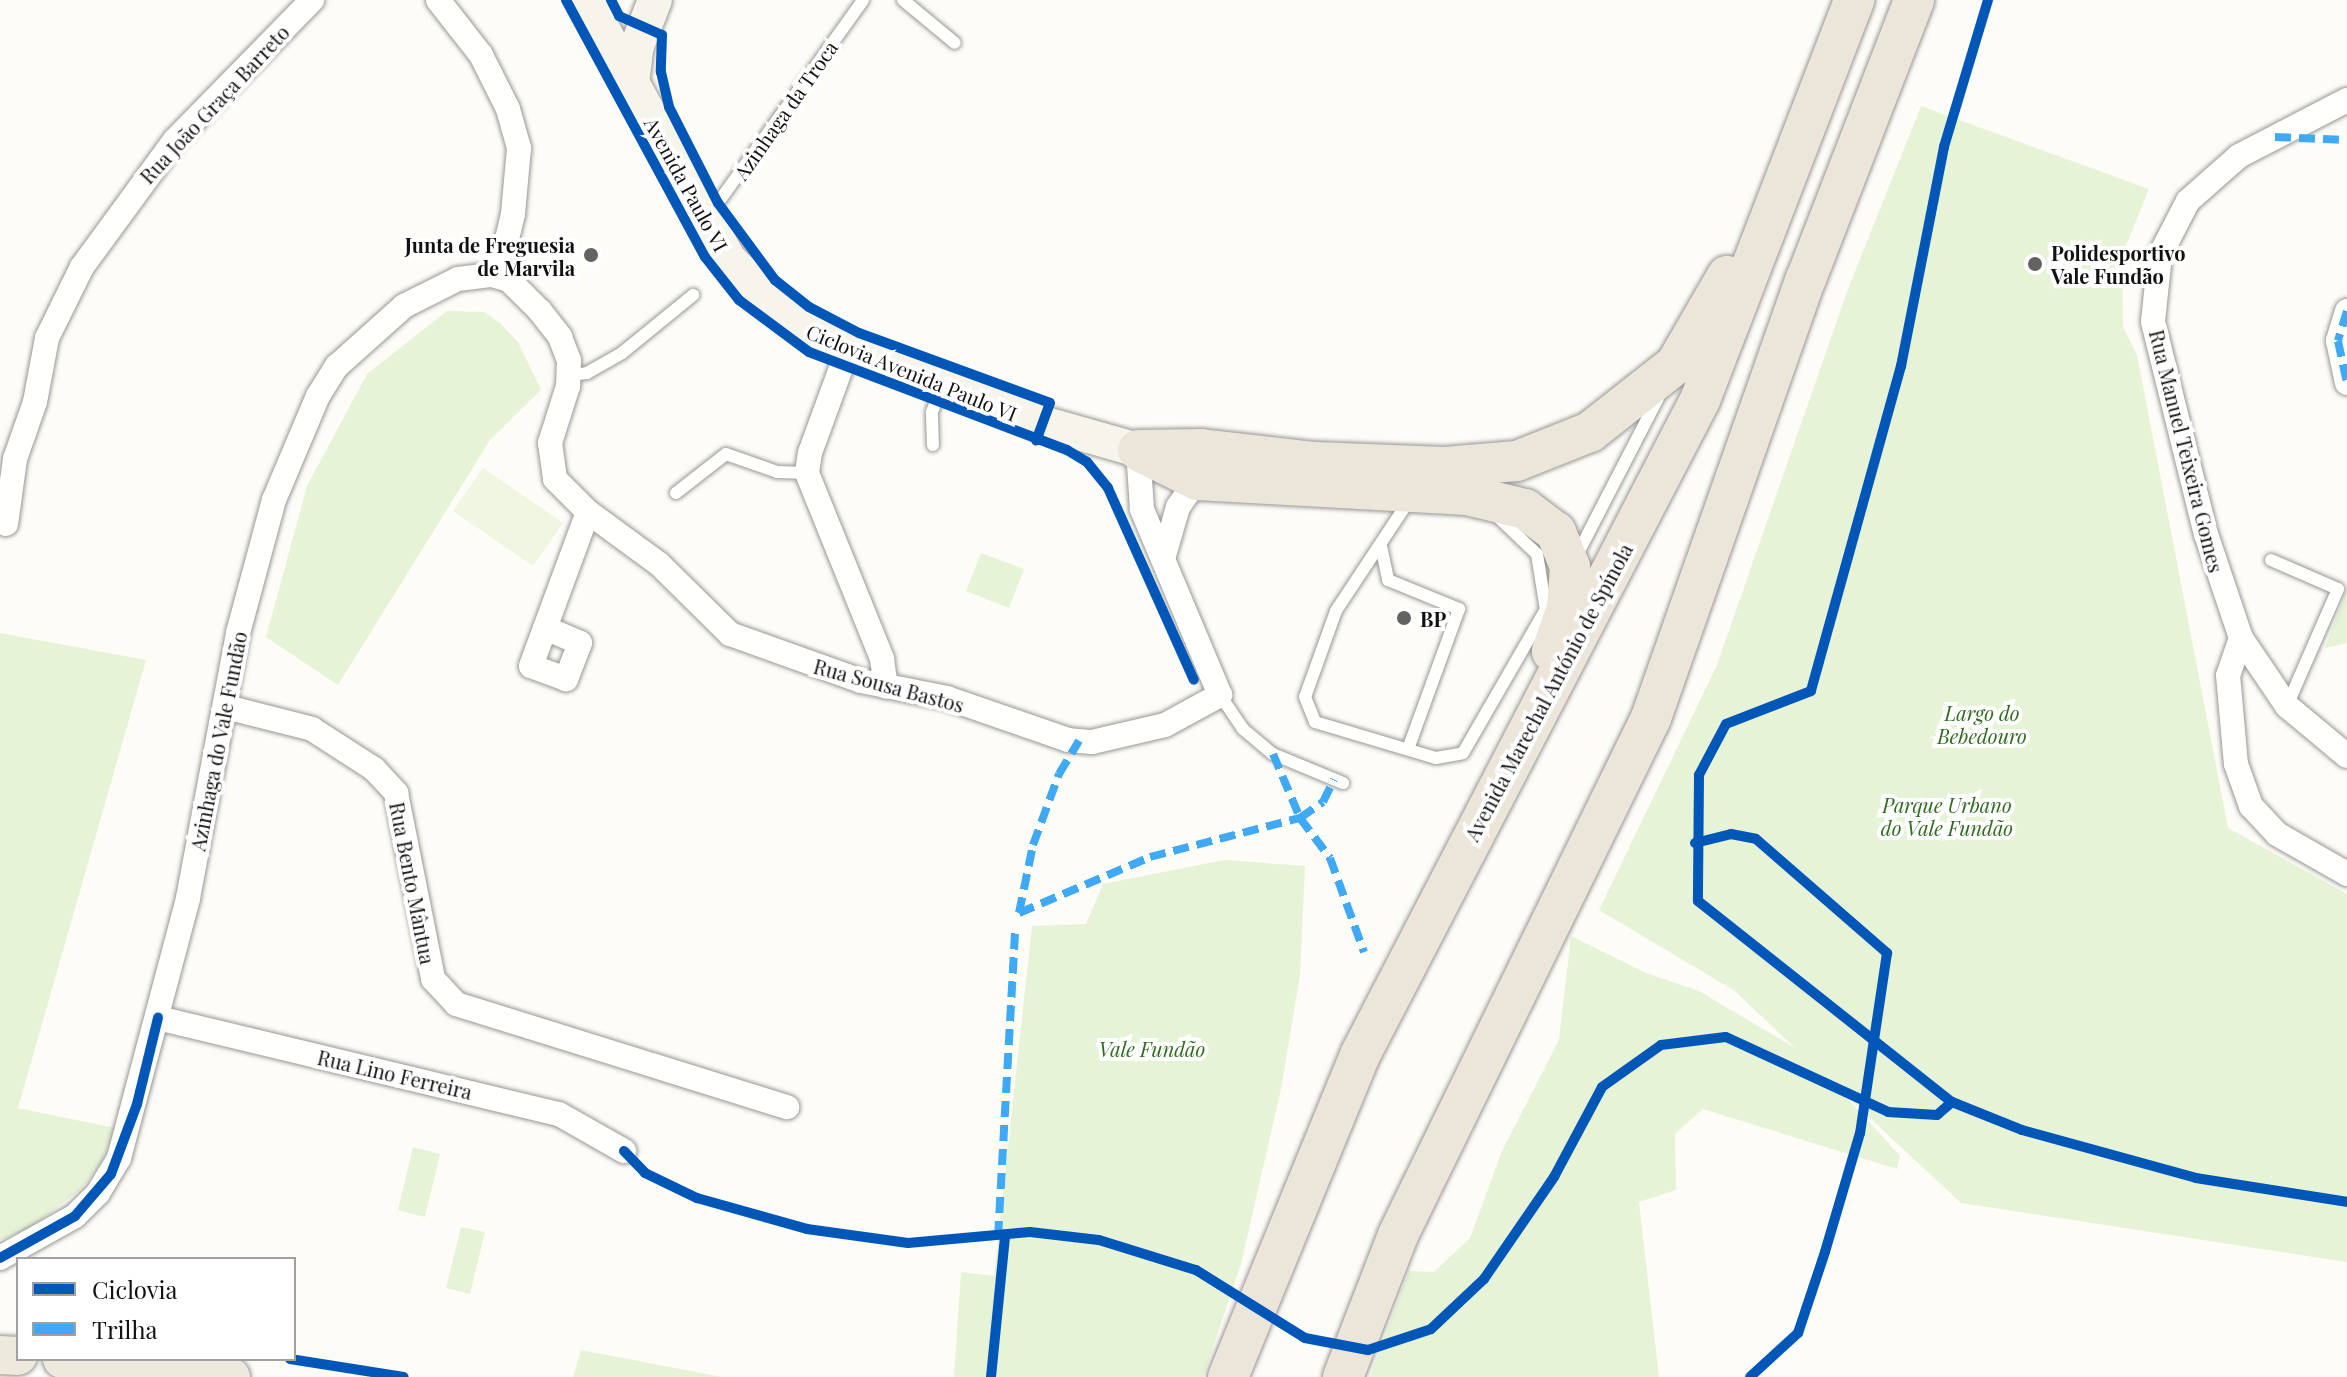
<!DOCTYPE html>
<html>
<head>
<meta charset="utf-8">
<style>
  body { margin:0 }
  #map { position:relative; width:2347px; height:1377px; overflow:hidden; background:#fdfcf7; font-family:"Playfair Display",serif }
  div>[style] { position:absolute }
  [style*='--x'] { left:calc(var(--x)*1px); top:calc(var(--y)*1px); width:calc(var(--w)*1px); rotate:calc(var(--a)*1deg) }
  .green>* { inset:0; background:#e7f3d7 }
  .pitch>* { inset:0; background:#f0f6e1 }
  .roads { filter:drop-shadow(0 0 2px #979795) drop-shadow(0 0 2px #979795) }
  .service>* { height:12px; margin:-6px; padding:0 6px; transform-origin:6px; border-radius:6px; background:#fffffe }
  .minor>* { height:24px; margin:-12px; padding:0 12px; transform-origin:12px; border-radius:12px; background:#fffffe }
  .secondary>* { height:34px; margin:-17px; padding:0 17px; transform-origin:17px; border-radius:17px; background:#f6f4eb }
  .primary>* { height:38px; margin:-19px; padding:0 19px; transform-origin:19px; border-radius:19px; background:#ede9dc }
  .trunk>* { height:40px; margin:-20px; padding:0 20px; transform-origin:20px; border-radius:20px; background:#ece5da }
  .quiet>* { height:8px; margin-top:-4px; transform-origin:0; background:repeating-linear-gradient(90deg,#3fa9f5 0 16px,transparent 0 24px) }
  .cycleway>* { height:10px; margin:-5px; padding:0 5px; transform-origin:5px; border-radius:5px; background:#0057b8 }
  .dots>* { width:22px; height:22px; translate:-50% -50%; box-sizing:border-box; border:4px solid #fff; border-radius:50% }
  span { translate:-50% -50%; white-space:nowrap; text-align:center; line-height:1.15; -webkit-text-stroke:8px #fff; paint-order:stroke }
  .street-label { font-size:20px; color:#111 }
  .poi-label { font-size:20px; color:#111; font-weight:700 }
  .right { translate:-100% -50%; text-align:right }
  .left { translate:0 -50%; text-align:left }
  .park-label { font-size:20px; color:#2f6b1f; font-style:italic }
  .legend { position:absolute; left:16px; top:1257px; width:280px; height:104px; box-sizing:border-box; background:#fff; border:2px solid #a0a0a0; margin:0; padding:10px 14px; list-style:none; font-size:24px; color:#111 }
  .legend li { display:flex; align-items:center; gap:16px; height:40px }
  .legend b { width:40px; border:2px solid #a0a0a0 }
</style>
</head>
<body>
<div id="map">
  <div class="green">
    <div style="clip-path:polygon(1921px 106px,2149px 189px,2122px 255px,2123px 327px,2137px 355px,2228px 828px,2347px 894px,2347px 1262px,1961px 1203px,1840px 1090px,1900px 1156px,1897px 1169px,1703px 1109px,1675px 1134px,1676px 1190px,1639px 1202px,1659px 1377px,1370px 1377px,1409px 1271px,1434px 1272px,1470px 1238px,1502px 1151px,1559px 1040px,1571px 936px,1646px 973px,1699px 991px,1795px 1048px,1735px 991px,1599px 910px,1717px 665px,1848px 289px)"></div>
    <div style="clip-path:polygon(447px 311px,484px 312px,500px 323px,518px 342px,541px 390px,490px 440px,338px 685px,266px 637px,307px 486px,367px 374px)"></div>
    <div style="clip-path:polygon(981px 553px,1024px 569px,1009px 608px,966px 591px)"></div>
    <div style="clip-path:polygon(2347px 588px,2347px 643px,2325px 648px)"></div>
    <div style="clip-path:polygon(0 633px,146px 660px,18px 1108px,115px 1128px,102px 1162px,80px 1190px,31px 1227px,0 1240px)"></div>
    <div style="clip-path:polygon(1224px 860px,1305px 866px,1300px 975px,1281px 1089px,1241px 1264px,1203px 1377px,954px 1377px,961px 1272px,994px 1276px,1032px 926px,1086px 924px,1103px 884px)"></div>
    <div style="clip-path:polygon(413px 1147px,440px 1154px,425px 1217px,398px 1210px)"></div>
    <div style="clip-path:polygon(461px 1227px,485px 1232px,470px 1294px,446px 1288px)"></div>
    <div style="clip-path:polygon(581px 1350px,722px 1377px,573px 1377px)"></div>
  </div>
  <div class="pitch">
    <div style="clip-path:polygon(483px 468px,563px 523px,533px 566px,453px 511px)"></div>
  </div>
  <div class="roads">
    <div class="service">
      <div style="--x:903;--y:0;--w:67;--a:39.6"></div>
      <div style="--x:710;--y:214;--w:263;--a:-54.4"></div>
      <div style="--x:569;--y:375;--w:18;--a:-6"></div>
      <div style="--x:587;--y:373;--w:40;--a:-29.7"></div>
      <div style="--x:622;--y:353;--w:92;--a:-39.2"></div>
      <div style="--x:933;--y:445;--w:33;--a:-92"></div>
      <div style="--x:932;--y:412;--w:26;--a:-69"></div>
      <div style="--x:676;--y:493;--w:63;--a:-38"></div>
      <div style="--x:726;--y:454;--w:54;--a:19.4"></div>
      <div style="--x:777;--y:472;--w:30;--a:2"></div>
      <div style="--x:1410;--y:499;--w:134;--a:123.5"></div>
      <div style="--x:1336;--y:611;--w:91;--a:109.8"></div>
      <div style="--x:1305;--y:697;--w:27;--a:68"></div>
      <div style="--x:1315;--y:722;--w:126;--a:16.6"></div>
      <div style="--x:1436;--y:758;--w:27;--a:-10"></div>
      <div style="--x:1463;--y:753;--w:172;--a:-60"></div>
      <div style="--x:1499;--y:518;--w:52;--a:43.5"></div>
      <div style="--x:1537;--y:554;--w:57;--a:80.9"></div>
      <div style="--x:1381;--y:546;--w:35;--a:78"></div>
      <div style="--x:1388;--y:580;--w:77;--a:22.2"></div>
      <div style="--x:1459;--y:609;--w:149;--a:110"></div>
      <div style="--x:1576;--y:557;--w:181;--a:-62.7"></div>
      <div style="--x:2271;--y:560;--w:73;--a:23.4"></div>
      <div style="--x:2338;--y:589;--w:128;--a:113.6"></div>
      <div style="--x:1220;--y:695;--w:41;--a:55.9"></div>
      <div style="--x:1243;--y:729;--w:39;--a:40"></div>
      <div style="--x:1273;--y:754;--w:76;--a:22.5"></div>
    </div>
    <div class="minor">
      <div style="--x:438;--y:0;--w:70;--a:52"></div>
      <div style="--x:481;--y:55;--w:60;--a:63.4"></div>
      <div style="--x:508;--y:109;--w:41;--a:74.2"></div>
      <div style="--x:519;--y:148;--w:66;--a:95.2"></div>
      <div style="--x:513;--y:214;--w:64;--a:103.6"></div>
      <div style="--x:2347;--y:100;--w:122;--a:152.6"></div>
      <div style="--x:2239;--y:156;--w:68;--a:138.6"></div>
      <div style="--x:2188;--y:201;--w:61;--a:117.4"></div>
      <div style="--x:2160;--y:255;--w:67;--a:96"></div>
      <div style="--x:2153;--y:322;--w:219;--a:76"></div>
      <div style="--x:2206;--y:534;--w:110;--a:71.4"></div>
      <div style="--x:2241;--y:638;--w:82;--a:55.9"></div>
      <div style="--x:2287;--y:706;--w:78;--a:39.8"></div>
      <div style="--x:2347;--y:311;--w:31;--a:107"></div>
      <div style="--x:2338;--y:341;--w:43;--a:77.9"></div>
      <div style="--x:848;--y:349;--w:111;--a:110.1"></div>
      <div style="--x:810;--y:453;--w:20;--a:99"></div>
      <div style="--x:807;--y:473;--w:201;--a:68"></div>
      <div style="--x:882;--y:659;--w:28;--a:82"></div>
      <div style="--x:6;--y:524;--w:66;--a:-82.1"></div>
      <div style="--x:15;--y:459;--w:60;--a:-70.7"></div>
      <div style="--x:35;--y:402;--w:65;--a:-79.4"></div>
      <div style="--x:47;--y:338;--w:79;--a:-63.8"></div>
      <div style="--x:82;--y:267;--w:157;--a:-53.8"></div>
      <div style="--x:175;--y:140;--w:196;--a:-45.6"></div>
      <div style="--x:1163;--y:559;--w:54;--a:-73.9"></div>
      <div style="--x:1178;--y:507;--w:33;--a:-55"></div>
      <div style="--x:545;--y:628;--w:38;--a:23"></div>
      <div style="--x:580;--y:643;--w:39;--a:111"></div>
      <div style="--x:566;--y:679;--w:37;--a:-160"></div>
      <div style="--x:531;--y:666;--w:164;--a:-69.7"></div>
      <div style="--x:2241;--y:638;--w:39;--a:109"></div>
      <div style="--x:2228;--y:675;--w:89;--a:84.9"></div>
      <div style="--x:2236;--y:764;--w:45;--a:70.3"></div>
      <div style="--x:2251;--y:806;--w:38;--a:47"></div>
      <div style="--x:2277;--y:834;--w:81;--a:29.7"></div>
      <div style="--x:226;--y:707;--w:89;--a:14.3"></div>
      <div style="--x:312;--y:729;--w:74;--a:32.8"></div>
      <div style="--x:374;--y:769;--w:33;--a:47"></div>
      <div style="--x:396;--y:793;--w:190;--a:78.7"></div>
      <div style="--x:433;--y:979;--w:34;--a:47"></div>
      <div style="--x:456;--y:1004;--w:347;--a:17.3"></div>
      <div style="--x:158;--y:1018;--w:412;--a:13.5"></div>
      <div style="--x:559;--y:1114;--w:75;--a:29.6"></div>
      <div style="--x:0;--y:1258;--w:86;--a:-29.2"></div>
      <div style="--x:75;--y:1216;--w:33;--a:-45"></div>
      <div style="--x:98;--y:1193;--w:41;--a:-59"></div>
      <div style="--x:119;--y:1158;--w:269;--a:-75.1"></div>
      <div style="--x:188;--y:898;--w:270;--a:-79.3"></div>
      <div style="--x:238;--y:633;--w:138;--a:-74.9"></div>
      <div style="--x:274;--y:500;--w:113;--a:-67.1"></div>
      <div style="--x:318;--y:396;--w:36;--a:-58"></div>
      <div style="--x:337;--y:366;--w:90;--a:-41.8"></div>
      <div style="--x:404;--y:306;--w:60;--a:-26.6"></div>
      <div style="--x:458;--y:279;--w:34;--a:-7"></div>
      <div style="--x:492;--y:275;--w:18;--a:16"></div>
      <div style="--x:509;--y:280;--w:44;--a:45"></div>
      <div style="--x:540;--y:311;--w:33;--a:52"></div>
      <div style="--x:560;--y:337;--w:25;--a:69"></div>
      <div style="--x:569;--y:360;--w:26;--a:92"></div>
      <div style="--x:568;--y:386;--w:60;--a:107.5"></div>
      <div style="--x:550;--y:443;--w:36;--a:82"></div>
      <div style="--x:555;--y:479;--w:47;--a:45"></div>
      <div style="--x:588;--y:512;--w:88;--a:36.2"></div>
      <div style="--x:659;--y:564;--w:100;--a:44.6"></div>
      <div style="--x:730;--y:634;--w:139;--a:19.7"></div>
      <div style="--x:861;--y:681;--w:88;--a:11.2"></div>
      <div style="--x:947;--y:698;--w:128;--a:19.1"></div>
      <div style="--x:1068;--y:740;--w:24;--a:5"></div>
      <div style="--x:1092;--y:742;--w:75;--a:-13.1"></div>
      <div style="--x:1165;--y:725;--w:63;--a:-28.6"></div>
      <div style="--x:1220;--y:695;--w:202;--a:-112.8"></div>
      <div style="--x:1142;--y:509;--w:59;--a:-93.9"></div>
    </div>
    <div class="secondary">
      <div style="--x:587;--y:0;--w:294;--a:61.3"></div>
      <div style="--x:728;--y:258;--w:74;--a:45"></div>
      <div style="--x:780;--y:310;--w:39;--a:35"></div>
      <div style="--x:812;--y:332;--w:75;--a:23.5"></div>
      <div style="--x:881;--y:362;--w:173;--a:20.6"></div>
      <div style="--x:1043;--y:423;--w:99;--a:15.9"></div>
      <div style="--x:632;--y:84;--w:38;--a:-83"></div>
      <div style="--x:637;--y:46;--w:49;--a:-68.6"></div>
    </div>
    <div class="primary">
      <div style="--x:0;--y:1355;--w:18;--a:3"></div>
      <div style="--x:62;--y:1359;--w:170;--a:6.1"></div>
    </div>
    <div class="trunk">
      <div style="--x:1138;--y:450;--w:63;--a:-0.9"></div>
      <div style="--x:1201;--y:449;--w:115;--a:6.5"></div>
      <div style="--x:1315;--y:462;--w:130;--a:2.2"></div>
      <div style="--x:1445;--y:467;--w:72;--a:-4.8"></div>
      <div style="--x:1517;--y:461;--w:79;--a:-21.7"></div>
      <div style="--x:1590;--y:432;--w:110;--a:-38.3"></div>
      <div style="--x:1676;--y:364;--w:102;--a:-59.9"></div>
      <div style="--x:1141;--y:452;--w:63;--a:26.6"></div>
      <div style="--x:1197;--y:480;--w:270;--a:3.2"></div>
      <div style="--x:1467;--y:495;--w:60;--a:13.6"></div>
      <div style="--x:1525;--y:509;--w:39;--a:37"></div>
      <div style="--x:1556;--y:532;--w:38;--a:68"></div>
      <div style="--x:1570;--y:567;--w:41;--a:94.2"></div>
      <div style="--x:1567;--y:608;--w:46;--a:109.2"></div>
      <div style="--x:1228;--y:1377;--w:348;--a:-67.7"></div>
      <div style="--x:1360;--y:1055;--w:738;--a:-62.57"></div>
      <div style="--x:1700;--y:400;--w:429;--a:-68.9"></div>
      <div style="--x:1343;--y:1377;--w:152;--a:-68.8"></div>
      <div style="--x:1398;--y:1235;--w:576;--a:-63.92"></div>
      <div style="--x:1651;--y:718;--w:466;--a:-70.6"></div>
      <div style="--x:1806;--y:279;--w:299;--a:-68.8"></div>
    </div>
  </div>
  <div class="quiet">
    <div style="--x:2275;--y:137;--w:72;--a:2.4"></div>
    <div style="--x:2347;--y:311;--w:31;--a:107"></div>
    <div style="--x:2338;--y:341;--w:43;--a:77.9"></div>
    <div style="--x:1273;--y:754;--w:69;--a:67.1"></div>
    <div style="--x:1300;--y:818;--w:50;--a:53.1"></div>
    <div style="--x:1330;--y:858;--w:100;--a:70.1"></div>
    <div style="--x:1019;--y:913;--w:142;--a:-23.1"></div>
    <div style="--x:1150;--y:857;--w:155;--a:-14.6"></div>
    <div style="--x:1300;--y:818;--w:28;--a:-35"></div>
    <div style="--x:1323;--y:802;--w:25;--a:-64"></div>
    <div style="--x:1019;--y:913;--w:69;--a:-78.4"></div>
    <div style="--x:1033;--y:845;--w:76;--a:-69.9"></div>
    <div style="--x:1059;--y:774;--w:39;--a:-59"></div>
    <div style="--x:998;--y:1237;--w:306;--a:-86.8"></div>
  </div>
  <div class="cycleway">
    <div style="--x:566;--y:0;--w:292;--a:61.6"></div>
    <div style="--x:705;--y:257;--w:55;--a:51.7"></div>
    <div style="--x:739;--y:300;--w:87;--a:36.6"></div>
    <div style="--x:809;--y:352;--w:276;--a:20.8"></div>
    <div style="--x:1067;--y:450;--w:23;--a:31"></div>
    <div style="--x:1087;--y:462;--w:33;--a:51"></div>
    <div style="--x:1108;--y:488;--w:210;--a:65.9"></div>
    <div style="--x:611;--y:0;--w:18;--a:63"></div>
    <div style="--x:619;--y:16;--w:47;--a:23.8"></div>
    <div style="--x:662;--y:35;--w:37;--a:92"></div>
    <div style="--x:661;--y:72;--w:36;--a:77"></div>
    <div style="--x:669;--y:107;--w:108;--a:63"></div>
    <div style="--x:718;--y:203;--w:96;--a:53.5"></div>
    <div style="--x:775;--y:280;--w:43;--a:38.5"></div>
    <div style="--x:809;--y:307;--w:56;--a:27.5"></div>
    <div style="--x:859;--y:333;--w:203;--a:20.1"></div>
    <div style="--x:1050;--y:403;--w:40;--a:110.2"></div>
    <div style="--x:1988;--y:0;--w:153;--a:106.7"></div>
    <div style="--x:1944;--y:147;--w:223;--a:101.1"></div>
    <div style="--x:1901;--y:366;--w:337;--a:105.5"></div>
    <div style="--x:1811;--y:691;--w:91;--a:158.8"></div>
    <div style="--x:1726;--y:724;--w:58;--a:117.9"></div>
    <div style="--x:1699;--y:775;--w:126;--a:90.5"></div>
    <div style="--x:1698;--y:901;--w:324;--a:38.4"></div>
    <div style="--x:1952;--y:1102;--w:75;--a:21.8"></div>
    <div style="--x:2022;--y:1130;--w:180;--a:15.4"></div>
    <div style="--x:2196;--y:1178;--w:153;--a:9"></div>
    <div style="--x:1695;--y:843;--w:37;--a:-14"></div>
    <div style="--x:1731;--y:834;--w:25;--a:11"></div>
    <div style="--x:1756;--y:839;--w:174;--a:41"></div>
    <div style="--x:1887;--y:953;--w:182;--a:98.5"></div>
    <div style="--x:1860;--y:1133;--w:124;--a:106.4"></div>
    <div style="--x:1825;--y:1252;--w:85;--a:108.4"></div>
    <div style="--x:1798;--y:1333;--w:65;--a:137.5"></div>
    <div style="--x:624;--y:1151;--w:30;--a:46"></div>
    <div style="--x:645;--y:1173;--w:58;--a:25.7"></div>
    <div style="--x:697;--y:1198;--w:114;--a:15.7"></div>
    <div style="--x:807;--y:1229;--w:102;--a:7.9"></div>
    <div style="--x:908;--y:1243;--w:122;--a:-5.2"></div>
    <div style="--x:1030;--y:1232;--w:69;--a:6.6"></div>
    <div style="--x:1099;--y:1240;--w:102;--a:17.2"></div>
    <div style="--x:1196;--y:1270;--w:128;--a:32"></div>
    <div style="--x:1305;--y:1338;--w:64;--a:10.8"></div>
    <div style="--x:1368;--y:1350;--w:66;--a:-18.4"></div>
    <div style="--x:1431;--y:1329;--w:73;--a:-43.3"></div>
    <div style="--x:1484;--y:1279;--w:124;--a:-55.5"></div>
    <div style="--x:1554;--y:1177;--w:102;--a:-61.9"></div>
    <div style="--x:1602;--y:1087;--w:72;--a:-35.4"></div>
    <div style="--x:1661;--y:1045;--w:65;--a:-7"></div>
    <div style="--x:1726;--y:1037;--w:179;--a:24.8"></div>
    <div style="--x:1888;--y:1112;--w:49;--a:3.5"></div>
    <div style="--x:1937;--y:1115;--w:20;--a:-41"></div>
    <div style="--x:0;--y:1258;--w:86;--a:-29.2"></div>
    <div style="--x:75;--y:1216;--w:55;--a:-49.4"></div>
    <div style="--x:111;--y:1174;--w:75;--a:-69.6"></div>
    <div style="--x:137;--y:1104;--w:89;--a:-76.3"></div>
    <div style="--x:290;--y:1359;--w:115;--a:9"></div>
    <div style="--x:991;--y:1377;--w:142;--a:-84.3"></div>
  </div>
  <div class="dots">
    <div style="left:591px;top:255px;background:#646362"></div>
    <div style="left:2035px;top:264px;background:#646362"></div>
    <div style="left:1404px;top:618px;background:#646362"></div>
  </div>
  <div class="street-label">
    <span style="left:214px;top:104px;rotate:-47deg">Rua João Graça Barreto</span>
    <span style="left:785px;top:110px;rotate:-55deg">Azinhaga da Troca</span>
    <span style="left:687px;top:184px;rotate:61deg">Avenida Paulo VI</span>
    <span style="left:912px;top:372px;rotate:22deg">Ciclovia Avenida Paulo VI</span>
    <span style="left:2187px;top:451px;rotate:76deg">Rua Manuel Teixeira Gomes</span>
    <span style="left:889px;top:685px;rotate:15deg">Rua Sousa Bastos</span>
    <span style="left:1548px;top:692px;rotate:-62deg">Avenida Marechal António de Spínola</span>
    <span style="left:218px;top:741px;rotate:-79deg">Azinhaga do Vale Fundão</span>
    <span style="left:413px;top:883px;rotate:79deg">Rua Bento Mântua</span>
    <span style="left:395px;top:1074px;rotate:13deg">Rua Lino Ferreira</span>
  </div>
  <div class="poi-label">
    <span class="right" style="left:575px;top:256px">Junta de Freguesia<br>de Marvila</span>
    <span class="left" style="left:2051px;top:264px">Polidesportivo<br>Vale Fundão</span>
    <span class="left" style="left:1420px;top:618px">BP</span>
  </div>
  <div class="park-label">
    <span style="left:1982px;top:724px">Largo do<br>Bebedouro</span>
    <span style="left:1947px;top:816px">Parque Urbano<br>do Vale Fundão</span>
    <span style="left:1152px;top:1048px">Vale Fundão</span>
  </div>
  <ul class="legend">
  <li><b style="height:10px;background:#0057b8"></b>Ciclovia</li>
  <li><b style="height:10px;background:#3fa9f5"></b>Trilha</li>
  </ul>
</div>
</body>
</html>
